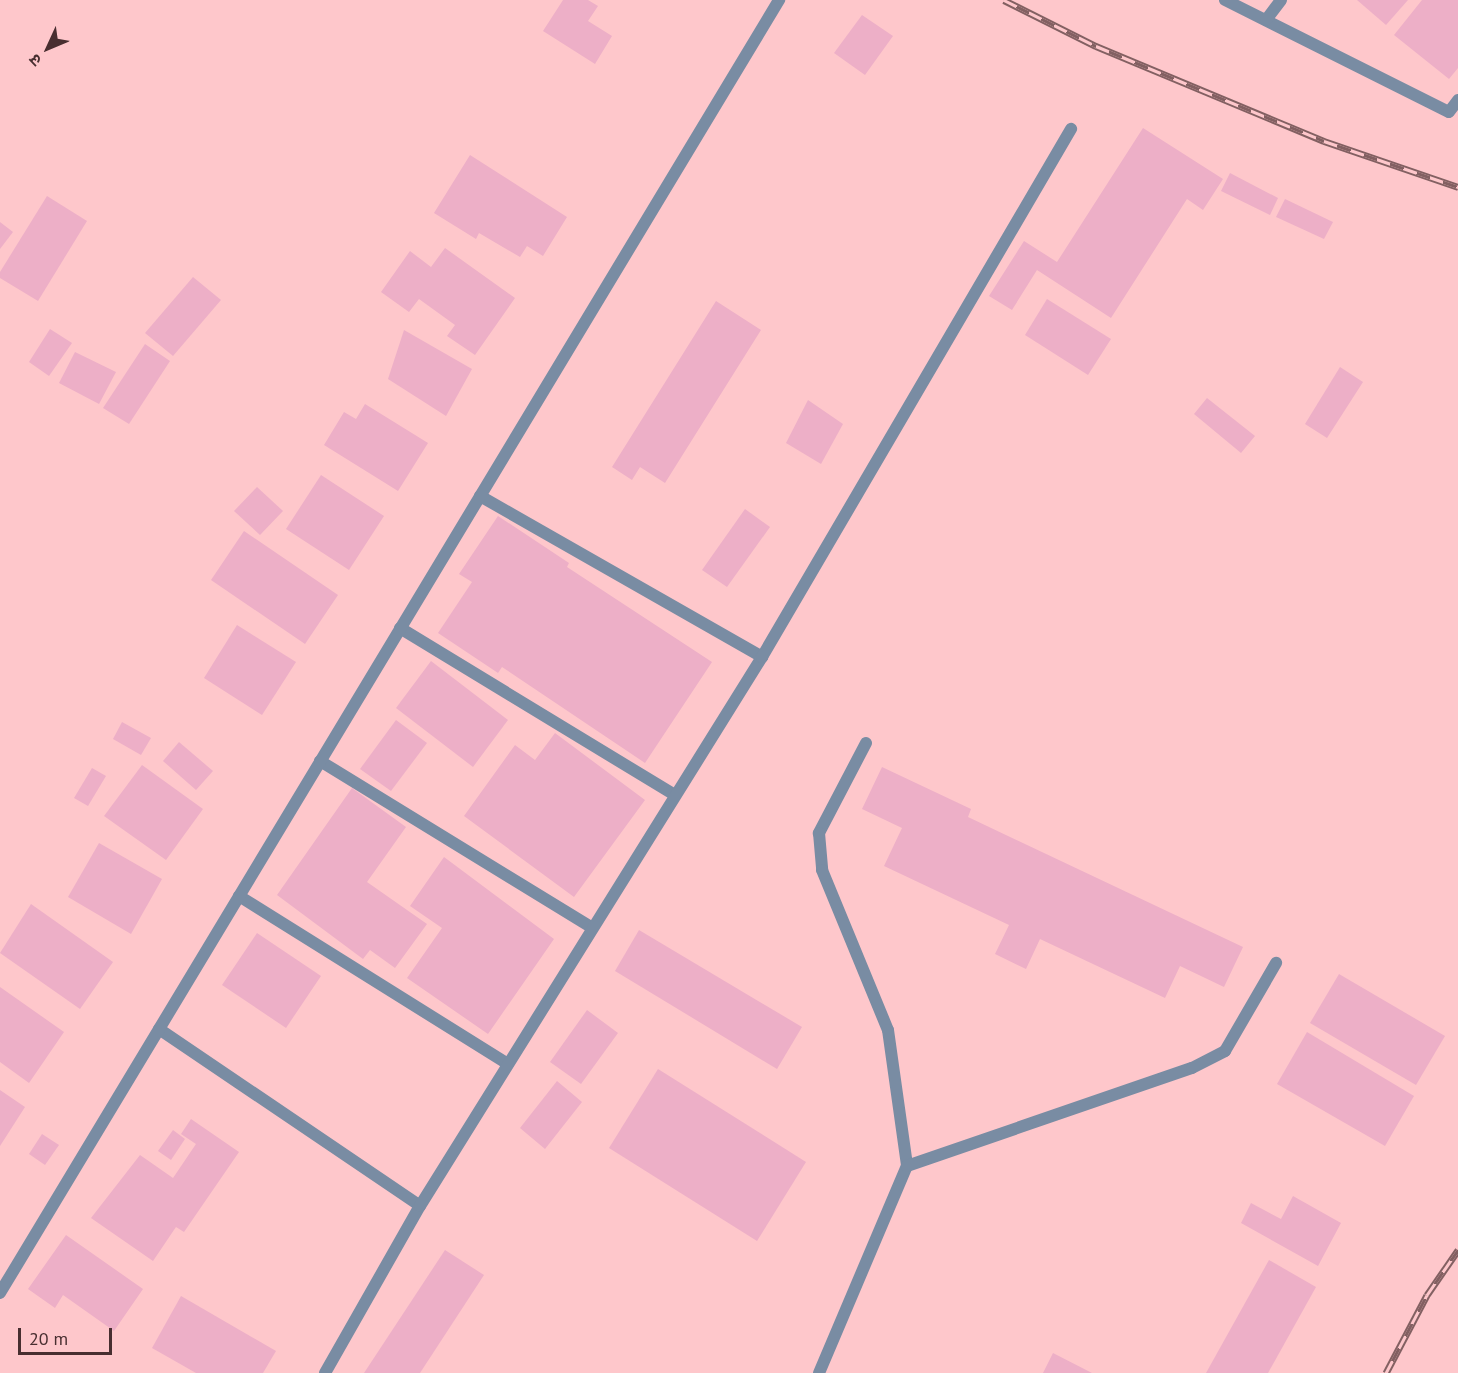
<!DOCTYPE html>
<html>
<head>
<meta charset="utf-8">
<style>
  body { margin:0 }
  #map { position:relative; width:1458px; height:1373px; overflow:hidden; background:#fec7cb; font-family:"PT Sans","Noto Sans Devanagari",sans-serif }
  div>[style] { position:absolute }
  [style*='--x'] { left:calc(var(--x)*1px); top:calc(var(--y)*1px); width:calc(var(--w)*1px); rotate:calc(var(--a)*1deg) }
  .building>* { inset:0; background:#edafc7 }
  .service>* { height:12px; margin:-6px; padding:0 6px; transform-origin:6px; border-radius:6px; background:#798ca3 }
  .minor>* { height:12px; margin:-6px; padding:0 6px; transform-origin:6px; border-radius:6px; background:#798ca3 }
  .rail>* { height:7px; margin-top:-3.5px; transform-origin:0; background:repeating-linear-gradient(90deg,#fec7cb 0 14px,#836062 0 28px); box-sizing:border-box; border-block:2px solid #836062 }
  span { translate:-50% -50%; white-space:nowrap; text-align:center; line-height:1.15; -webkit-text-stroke:4.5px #fec7cb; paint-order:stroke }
  .north { position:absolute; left:18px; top:18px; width:60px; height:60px; -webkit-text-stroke:4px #fec7cb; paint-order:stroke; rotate:226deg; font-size:16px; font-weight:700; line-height:24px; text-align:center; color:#482e30 }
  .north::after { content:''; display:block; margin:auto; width:21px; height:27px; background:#482e30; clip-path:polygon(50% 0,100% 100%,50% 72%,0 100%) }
  .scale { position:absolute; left:18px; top:1328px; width:94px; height:27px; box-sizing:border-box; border:3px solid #482e30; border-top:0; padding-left:8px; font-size:18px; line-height:21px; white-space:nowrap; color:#482e30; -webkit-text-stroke:4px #fec7cb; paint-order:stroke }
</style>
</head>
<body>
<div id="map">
  <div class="building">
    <div style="clip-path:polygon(563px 0,588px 0,598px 6px,588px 21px,612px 36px,595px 64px,543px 31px)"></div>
    <div style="clip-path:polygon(1357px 0,1408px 0,1386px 25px)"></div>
    <div style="clip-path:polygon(1422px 0,1458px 0,1458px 68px,1449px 79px,1394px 35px)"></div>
    <div style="clip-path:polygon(862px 15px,893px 36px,865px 75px,834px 53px)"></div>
    <div style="clip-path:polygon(1143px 128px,1223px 179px,1203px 210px,1187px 199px,1111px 318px,1037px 270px,1012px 310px,989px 296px,1024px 241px,1057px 262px)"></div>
    <div style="clip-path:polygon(470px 155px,567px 217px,543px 256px,527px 246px,520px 257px,479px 233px,476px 239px,434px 213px)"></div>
    <div style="clip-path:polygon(1230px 173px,1278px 198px,1270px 215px,1221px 191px)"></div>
    <div style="clip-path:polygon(47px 196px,87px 221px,38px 301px,0 278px,0 272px)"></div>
    <div style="clip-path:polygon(1285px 199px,1333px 222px,1324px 239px,1276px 217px)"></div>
    <div style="clip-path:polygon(0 222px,13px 232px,0 249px)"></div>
    <div style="clip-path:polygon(445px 248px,515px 298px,475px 355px,447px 336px,455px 325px,419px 299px,409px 312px,381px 292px,410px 251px,431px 267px)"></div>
    <div style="clip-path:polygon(193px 277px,221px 300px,173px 356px,145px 333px)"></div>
    <div style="clip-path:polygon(1047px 299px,1111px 339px,1088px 375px,1025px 335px)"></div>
    <div style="clip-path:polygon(716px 301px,761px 330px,665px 483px,640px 467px,632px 480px,612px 467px)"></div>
    <div style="clip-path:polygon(50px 329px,72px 343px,49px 376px,29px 362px)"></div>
    <div style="clip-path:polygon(404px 330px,472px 369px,446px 416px,388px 379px)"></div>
    <div style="clip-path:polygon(145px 344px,170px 361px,129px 424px,103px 408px)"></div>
    <div style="clip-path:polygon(75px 352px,116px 372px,99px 404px,59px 383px)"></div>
    <div style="clip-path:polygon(1340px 367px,1363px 382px,1327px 438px,1305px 424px)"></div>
    <div style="clip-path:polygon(1207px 398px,1255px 436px,1241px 453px,1194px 414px)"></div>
    <div style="clip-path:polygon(808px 400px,843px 424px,821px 464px,786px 443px)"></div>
    <div style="clip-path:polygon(365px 404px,428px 443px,398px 491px,324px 445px,344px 412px,356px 419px)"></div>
    <div style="clip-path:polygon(321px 475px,384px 516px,349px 570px,286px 529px)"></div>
    <div style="clip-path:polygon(257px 487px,283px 511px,260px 535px,234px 511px)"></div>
    <div style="clip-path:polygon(745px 509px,770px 527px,727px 587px,702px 570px)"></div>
    <div style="clip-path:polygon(498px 516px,569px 563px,567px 567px,712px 662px,645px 763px,502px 667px,498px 673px,438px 633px,472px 582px,459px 574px)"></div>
    <div style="clip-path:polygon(244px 531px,338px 595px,305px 644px,211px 580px)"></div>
    <div style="clip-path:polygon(237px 625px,296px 662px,262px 715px,204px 678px)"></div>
    <div style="clip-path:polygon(431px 661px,508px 720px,473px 767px,396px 708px)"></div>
    <div style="clip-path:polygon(396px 720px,427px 743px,391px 791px,360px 769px)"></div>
    <div style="clip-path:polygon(122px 722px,151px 738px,141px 755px,113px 739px)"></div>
    <div style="clip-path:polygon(555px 733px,645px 800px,574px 897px,464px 816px,515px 745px,535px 760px)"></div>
    <div style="clip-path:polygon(179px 742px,213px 771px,196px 790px,163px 761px)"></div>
    <div style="clip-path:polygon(142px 765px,203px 809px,166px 860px,104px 816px)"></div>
    <div style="clip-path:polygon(882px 767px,971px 809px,968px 817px,1243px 947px,1224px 987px,1180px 966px,1165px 998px,1040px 939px,1026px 969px,995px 954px,1009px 925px,884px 866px,902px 828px,862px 809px)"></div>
    <div style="clip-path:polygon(92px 768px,106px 776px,88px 806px,74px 798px)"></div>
    <div style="clip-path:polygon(352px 788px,406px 827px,367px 882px,427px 924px,395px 968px,370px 950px,363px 959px,277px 895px)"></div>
    <div style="clip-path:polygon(99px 843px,162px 879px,131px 934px,68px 897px)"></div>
    <div style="clip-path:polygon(444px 857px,554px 939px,488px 1034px,407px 978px,442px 928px,410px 906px)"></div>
    <div style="clip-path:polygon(31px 904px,113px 962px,80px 1009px,0 953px)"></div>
    <div style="clip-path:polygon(639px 930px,802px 1027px,777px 1069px,615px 971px)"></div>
    <div style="clip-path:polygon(257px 933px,321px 976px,286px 1028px,222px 985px)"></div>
    <div style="clip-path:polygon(1339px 974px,1445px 1036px,1416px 1085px,1310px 1023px)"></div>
    <div style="clip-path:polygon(0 987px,64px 1032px,29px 1083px,0 1062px)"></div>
    <div style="clip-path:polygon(587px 1010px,618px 1033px,581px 1084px,550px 1062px)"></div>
    <div style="clip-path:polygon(1307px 1032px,1414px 1096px,1385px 1146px,1277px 1084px)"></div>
    <div style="clip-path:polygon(658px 1069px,806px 1162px,757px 1241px,609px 1148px)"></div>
    <div style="clip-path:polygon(557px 1081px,582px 1102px,545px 1149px,520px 1128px)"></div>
    <div style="clip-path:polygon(0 1090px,25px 1107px,0 1146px)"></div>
    <div style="clip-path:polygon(191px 1119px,239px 1152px,184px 1232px,176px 1227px,153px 1261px,91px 1218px,140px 1155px,173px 1178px,196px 1144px,181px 1134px)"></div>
    <div style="clip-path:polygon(173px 1130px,185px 1139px,171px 1160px,158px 1151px)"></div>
    <div style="clip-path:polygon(42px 1134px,59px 1145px,45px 1165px,29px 1154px)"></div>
    <div style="clip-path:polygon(1293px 1196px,1341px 1223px,1318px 1266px,1241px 1223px,1251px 1203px,1281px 1219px)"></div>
    <div style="clip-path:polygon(66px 1235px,143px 1289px,114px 1331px,63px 1295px,55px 1308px,28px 1289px)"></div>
    <div style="clip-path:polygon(445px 1250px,484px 1275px,420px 1373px,364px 1373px)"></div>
    <div style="clip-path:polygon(1269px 1260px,1316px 1287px,1268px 1373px,1206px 1373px)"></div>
    <div style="clip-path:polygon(181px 1296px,276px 1351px,263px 1373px,196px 1373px,152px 1348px)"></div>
    <div style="clip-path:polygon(1053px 1353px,1092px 1373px,1043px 1373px)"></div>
  </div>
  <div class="service">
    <div style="--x:866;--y:743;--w:102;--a:117.6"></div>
    <div style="--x:819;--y:833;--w:37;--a:85"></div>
    <div style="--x:822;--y:870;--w:173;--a:67.6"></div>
    <div style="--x:888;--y:1030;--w:137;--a:82"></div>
    <div style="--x:819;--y:1373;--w:225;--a:-67"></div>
    <div style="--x:907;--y:1166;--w:301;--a:-19"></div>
    <div style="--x:1192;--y:1068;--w:37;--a:-27"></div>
    <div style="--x:1225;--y:1051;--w:102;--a:-59.9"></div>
  </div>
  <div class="minor">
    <div style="--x:1225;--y:0;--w:250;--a:26.6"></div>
    <div style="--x:1449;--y:112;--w:15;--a:-53"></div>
    <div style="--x:1266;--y:20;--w:25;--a:-53"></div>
    <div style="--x:480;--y:496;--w:325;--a:29.7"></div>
    <div style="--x:400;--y:628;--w:320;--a:31.3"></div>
    <div style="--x:320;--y:761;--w:318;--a:31.5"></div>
    <div style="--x:239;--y:896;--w:317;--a:32"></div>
    <div style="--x:159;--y:1029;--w:315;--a:34.1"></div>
    <div style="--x:0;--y:1293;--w:1510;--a:-58.93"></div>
    <div style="--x:325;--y:1373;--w:192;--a:-60.4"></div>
    <div style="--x:420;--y:1206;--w:647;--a:-58.08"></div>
    <div style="--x:762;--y:657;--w:612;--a:-59.66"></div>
  </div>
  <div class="rail">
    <div style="--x:1004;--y:0;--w:103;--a:26.6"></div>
    <div style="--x:1096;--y:46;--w:247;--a:22.6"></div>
    <div style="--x:1324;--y:141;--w:142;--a:18.9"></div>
    <div style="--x:1386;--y:1373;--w:88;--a:-62.3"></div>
    <div style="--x:1427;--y:1295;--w:55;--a:-55.4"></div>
  </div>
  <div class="north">उ</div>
  <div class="scale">20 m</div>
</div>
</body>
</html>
